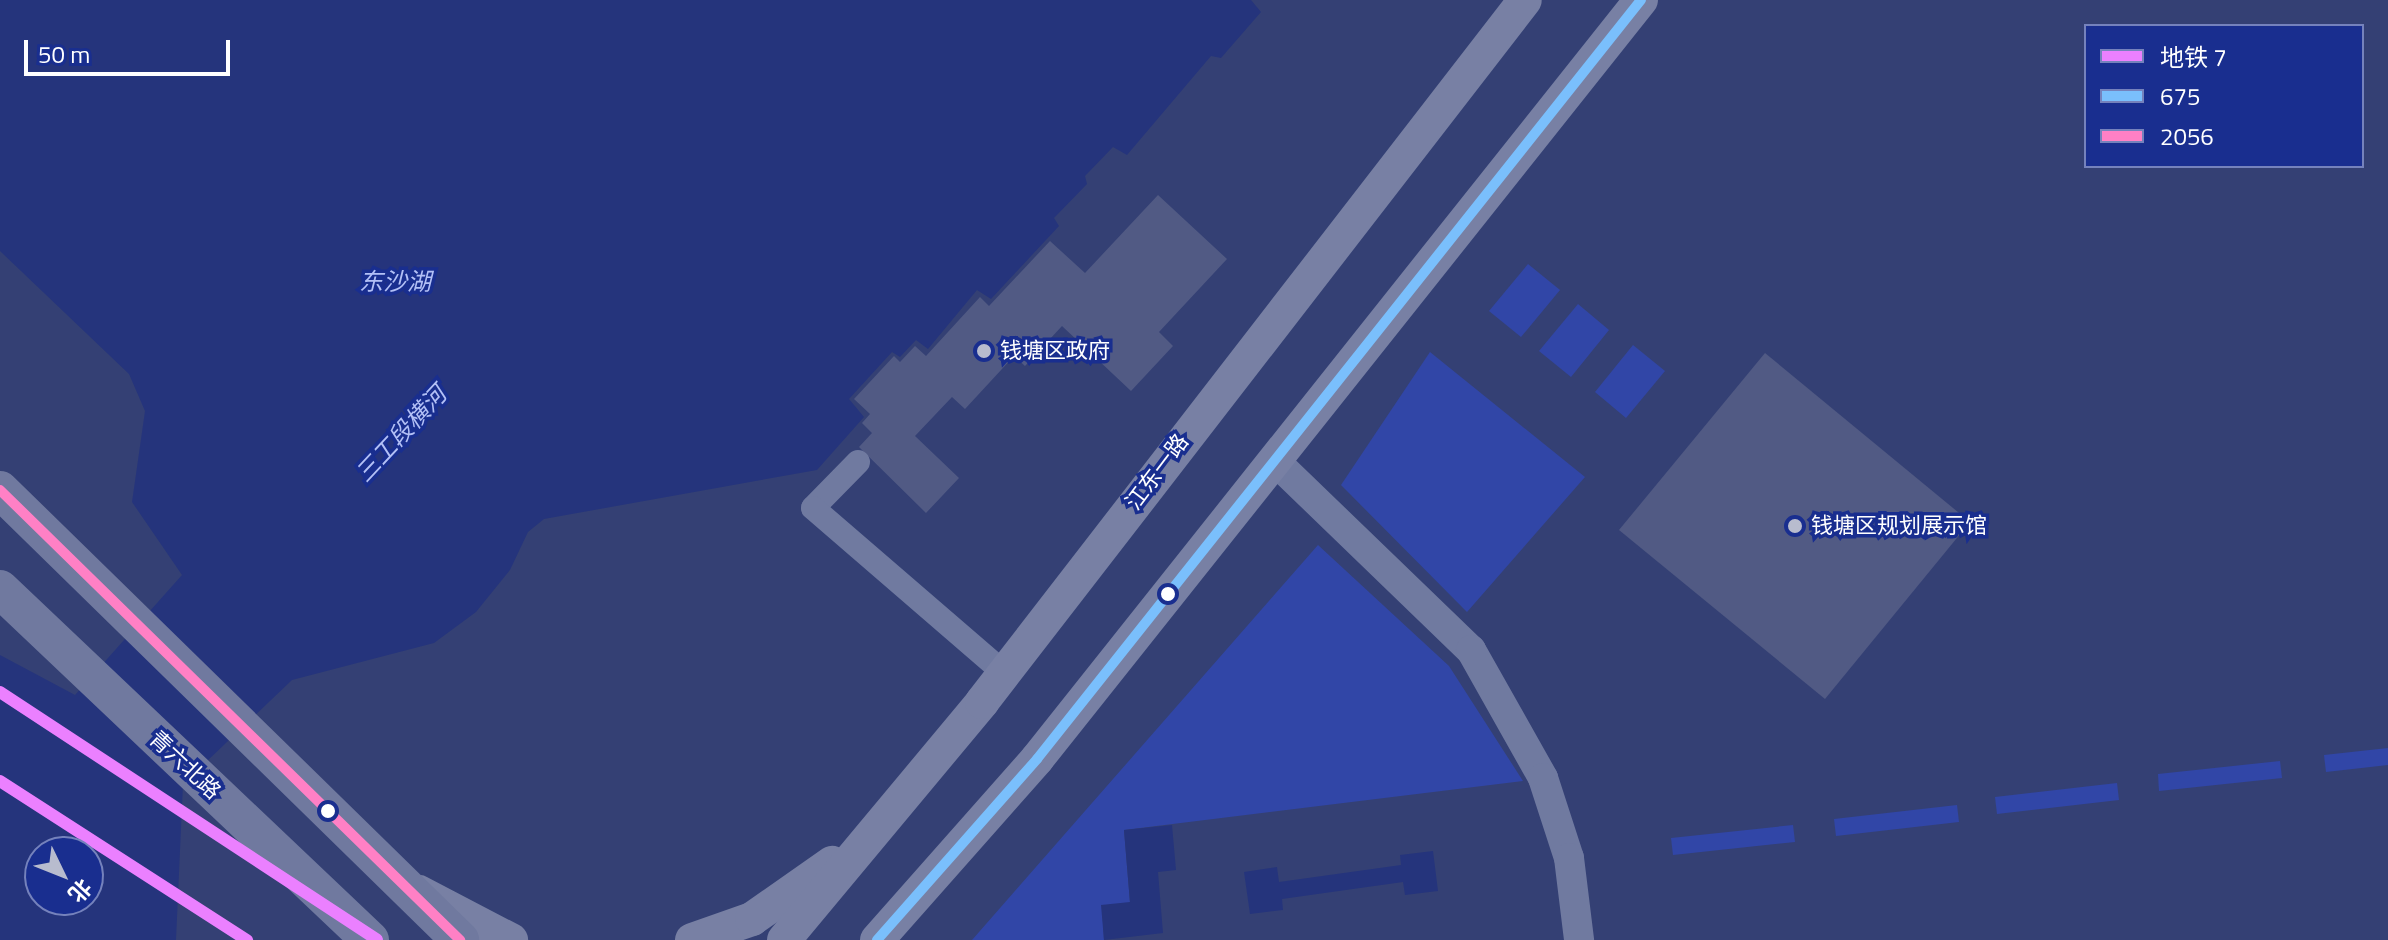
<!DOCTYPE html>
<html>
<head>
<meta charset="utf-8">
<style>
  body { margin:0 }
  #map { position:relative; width:2388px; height:940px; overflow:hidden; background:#344074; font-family:"Titillium Web","Noto Sans SC",sans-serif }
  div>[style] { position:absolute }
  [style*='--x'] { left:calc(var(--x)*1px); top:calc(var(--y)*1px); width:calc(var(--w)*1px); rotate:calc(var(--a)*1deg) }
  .green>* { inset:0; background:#3146a7 }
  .water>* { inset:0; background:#25347c }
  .building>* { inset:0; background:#515a84 }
  .minor>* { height:24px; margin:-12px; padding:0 12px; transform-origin:12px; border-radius:12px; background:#707aa0 }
  .tertiary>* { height:30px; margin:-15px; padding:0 15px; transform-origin:15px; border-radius:15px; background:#707aa0 }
  .secondary>* { height:34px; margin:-17px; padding:0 17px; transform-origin:17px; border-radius:17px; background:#7880a4 }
  .primary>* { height:38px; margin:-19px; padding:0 19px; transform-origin:19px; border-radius:19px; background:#70799f }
  .bus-1>* { height:10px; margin:-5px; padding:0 5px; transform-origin:5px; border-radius:5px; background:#7abffc }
  .bus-2>* { height:10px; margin:-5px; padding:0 5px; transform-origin:5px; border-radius:5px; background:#ff80c5 }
  .metro-1>* { height:12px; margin:-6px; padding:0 6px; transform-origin:6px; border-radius:6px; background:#eb80ff }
  .dots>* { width:22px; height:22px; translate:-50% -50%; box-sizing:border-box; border:4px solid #192e8f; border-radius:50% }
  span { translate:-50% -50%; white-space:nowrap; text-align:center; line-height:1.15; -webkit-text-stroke:7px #192e8f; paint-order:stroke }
  .poi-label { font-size:22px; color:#fff }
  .left { translate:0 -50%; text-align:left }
  .street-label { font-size:22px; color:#fff }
  .water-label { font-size:24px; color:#b3c0f6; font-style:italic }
  .legend { position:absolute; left:2084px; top:24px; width:280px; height:144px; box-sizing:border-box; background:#192e8f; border:2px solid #7582bc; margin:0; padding:10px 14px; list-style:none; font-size:24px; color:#fff }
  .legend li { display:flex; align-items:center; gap:16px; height:40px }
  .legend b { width:40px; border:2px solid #7582bc }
  .north { position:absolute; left:24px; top:836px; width:80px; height:80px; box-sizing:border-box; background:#192e8f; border:2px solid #7582bc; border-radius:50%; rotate:133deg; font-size:22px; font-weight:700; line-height:32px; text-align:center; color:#fff }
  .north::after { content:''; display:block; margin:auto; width:28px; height:36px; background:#b8bcce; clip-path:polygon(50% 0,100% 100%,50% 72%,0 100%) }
  .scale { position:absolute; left:24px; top:40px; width:206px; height:36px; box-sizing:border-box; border:4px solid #fff; border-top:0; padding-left:10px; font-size:24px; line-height:28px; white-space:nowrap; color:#fff; -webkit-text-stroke:6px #192e8f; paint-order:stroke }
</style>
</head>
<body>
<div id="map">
  <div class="green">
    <div style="clip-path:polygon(1528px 264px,1560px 290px,1521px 337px,1489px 311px)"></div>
    <div style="clip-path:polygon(1578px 304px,1609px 330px,1571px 377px,1539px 351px)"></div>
    <div style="clip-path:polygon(1633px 345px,1665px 371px,1626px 418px,1595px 392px)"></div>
    <div style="clip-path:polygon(1430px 352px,1585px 477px,1467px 612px,1341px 485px)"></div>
    <div style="clip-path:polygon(1318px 545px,1449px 666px,1523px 781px,1124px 830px,1130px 903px,1102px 906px,1104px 940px,972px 940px)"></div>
    <div style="clip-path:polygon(2388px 748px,2388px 765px,2326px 772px,2324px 755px)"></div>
    <div style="clip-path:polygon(2280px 761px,2282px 778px,2159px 791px,2158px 774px)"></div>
    <div style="clip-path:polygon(2117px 783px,2119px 800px,1997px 814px,1995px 797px)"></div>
    <div style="clip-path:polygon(1957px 805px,1959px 822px,1836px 836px,1834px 819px)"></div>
    <div style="clip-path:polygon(1793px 825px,1795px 842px,1673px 855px,1671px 838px)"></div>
  </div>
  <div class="water">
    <div style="clip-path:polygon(evenodd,0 0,1251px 0,1261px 12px,1221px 58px,1211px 56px,1127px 155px,1113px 147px,1085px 176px,1087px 184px,1054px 218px,1059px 226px,991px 299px,977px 290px,928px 349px,916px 340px,900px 357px,892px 352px,849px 399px,864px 417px,817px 470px,544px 519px,528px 532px,510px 570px,476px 612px,434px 643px,292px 680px,183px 784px,176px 940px,0 940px,0 655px,75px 695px,182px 575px,132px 502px,145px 411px,129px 374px,0 251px,0 0,40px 852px,88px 852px,88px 900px,40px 900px,40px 852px)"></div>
    <div style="clip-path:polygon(1172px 825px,1176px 870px,1158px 872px,1163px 933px,1104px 940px,1101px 905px,1130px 902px,1124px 830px)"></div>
    <div style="clip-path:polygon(1433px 851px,1438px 891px,1405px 895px,1403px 882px,1282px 899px,1283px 910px,1250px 914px,1244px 872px,1277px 867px,1279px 882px,1401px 865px,1400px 855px)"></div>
  </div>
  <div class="building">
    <div style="clip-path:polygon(1158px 195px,1227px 259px,1159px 332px,1173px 346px,1131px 391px,1062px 326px,1025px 366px,1014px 356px,965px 409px,952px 397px,915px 436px,959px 478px,926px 513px,859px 447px,872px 433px,862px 423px,870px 414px,854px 399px,894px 356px,900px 362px,915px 346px,926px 356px,980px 297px,989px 306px,1050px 241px,1085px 273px)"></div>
    <div style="clip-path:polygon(1765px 353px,1970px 522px,1825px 699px,1619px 530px)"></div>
  </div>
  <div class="minor">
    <div style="--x:858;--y:462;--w:64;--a:134.4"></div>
    <div style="--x:813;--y:508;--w:252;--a:40.8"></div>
  </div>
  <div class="tertiary">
    <div style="--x:1274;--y:460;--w:274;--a:44"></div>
    <div style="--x:1471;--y:650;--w:147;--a:60.6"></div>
    <div style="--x:1543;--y:778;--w:84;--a:72"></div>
    <div style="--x:1569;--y:858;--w:83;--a:83"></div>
  </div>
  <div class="secondary">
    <div style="--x:419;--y:892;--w:104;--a:27.6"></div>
    <div style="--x:692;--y:940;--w:64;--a:-19.3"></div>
    <div style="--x:752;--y:919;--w:98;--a:-35"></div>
    <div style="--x:784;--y:940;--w:310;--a:-50.2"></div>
    <div style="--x:982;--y:702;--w:887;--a:-52.28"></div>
    <div style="--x:877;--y:940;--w:242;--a:-48.5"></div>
    <div style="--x:1037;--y:759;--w:970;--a:-51.49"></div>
  </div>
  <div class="primary">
    <div style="--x:0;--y:490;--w:644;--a:44.37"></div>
    <div style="--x:0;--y:589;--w:510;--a:43.49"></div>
  </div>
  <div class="bus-1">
    <div style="--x:877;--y:940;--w:242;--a:-48.5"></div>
    <div style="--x:1037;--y:759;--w:970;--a:-51.49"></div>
  </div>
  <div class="bus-2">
    <div style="--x:0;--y:490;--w:644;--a:44.37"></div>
  </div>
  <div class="metro-1">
    <div style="--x:0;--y:692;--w:451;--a:33.3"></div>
    <div style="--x:0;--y:781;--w:294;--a:32.8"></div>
  </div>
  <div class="dots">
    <div style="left:984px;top:351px;background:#b8bcce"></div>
    <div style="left:1795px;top:526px;background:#b8bcce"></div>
    <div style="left:1168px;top:594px;background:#fff"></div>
    <div style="left:328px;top:811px;background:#fff"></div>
  </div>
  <div class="poi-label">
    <span class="left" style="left:1000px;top:351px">钱塘区政府</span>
    <span class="left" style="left:1811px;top:526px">钱塘区规划展示馆</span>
  </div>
  <div class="street-label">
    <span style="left:1157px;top:472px;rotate:-53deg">江东一路</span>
    <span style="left:185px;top:765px;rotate:43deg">青六北路</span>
  </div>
  <div class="water-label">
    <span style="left:395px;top:282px">东沙湖</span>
    <span style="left:401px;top:434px;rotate:-47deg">三工段横河</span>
  </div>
  <ul class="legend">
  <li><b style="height:10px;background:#eb80ff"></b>地铁 7</li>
  <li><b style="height:10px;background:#7abffc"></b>675</li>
  <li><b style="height:10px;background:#ff80c5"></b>2056</li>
  </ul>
  <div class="north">北</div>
  <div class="scale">50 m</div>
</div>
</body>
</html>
